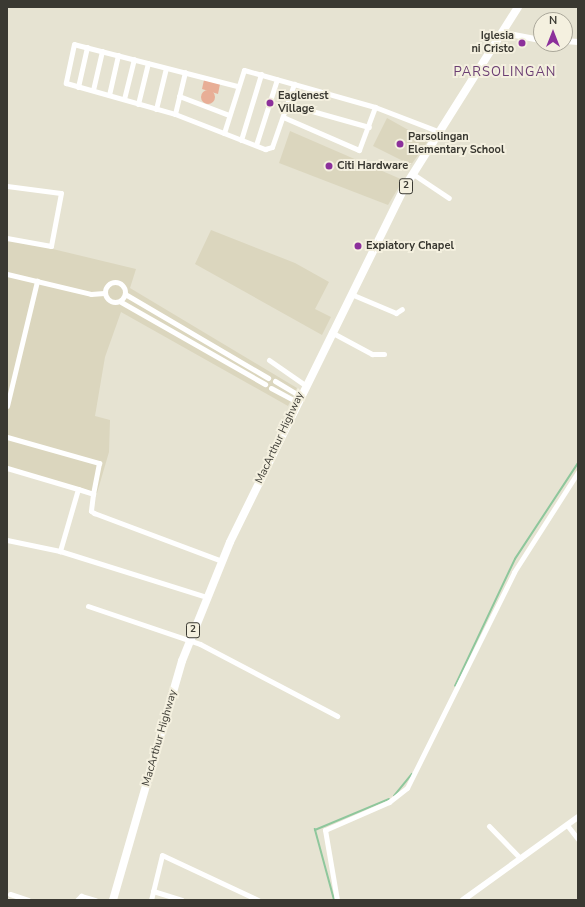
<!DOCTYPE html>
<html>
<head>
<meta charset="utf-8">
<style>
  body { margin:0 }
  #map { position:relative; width:585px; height:907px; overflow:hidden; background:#e6e3d2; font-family:"Nunito Sans",sans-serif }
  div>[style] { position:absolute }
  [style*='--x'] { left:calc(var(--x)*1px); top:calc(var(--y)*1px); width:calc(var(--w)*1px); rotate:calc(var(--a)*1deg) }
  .built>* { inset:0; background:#dbd6be }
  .green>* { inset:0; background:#e8ae96 }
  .round { border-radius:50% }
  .stream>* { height:1.5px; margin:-0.75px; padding:0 0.75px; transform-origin:0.75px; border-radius:0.75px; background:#8ec79c }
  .minor>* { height:5px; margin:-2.5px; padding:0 2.5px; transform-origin:2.5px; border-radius:2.5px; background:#fff }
  .minor>.ring { margin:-2.5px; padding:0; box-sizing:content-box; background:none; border:5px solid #fff; border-radius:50% }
  .tertiary>* { height:6px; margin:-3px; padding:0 3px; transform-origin:3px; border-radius:3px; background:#fff }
  .trunk>* { height:8px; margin:-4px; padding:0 4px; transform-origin:4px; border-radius:4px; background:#fff }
  .dots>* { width:11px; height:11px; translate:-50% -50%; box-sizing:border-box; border:2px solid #f4f0df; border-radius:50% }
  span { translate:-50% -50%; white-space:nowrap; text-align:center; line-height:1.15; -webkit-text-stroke:4px #f4f0df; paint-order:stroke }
  .shield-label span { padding:1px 3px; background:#f4f0df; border:1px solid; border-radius:3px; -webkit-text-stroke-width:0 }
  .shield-label { font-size:10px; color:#3a3932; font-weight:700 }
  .poi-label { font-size:11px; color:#3a3932; font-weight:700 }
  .right { translate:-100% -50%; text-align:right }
  .left { translate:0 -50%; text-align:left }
  .street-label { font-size:11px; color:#3a3932 }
  .quarter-label { font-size:13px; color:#6b3e73; letter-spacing:1px }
  .frame { position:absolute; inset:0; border:8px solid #3a3932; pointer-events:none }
  .north { position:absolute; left:533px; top:12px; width:40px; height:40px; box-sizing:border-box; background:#f4f0df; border:1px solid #aaa79a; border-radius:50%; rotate:0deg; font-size:11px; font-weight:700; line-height:16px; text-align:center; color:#3a3932 }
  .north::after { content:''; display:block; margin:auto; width:14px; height:18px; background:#8c309b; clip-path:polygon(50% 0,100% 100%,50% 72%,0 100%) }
</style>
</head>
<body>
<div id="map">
  <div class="built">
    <div style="clip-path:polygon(387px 118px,428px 141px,411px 165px,373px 146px)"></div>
    <div style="clip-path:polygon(290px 131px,403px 180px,388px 205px,279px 163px)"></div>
    <div style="clip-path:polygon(211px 230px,295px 263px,329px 282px,315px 309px,331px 317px,322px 335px,195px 264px)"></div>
    <div style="clip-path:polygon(7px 238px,136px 269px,130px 288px,297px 388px,288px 406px,121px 312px,105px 357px,95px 416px,110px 420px,109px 452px,97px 493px,7px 467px)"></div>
  </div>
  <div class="green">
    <div style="clip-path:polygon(204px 80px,220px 84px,218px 94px,202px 89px)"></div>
    <div class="round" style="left:201px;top:90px;width:14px;height:14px"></div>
  </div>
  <div class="stream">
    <div style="--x:455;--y:686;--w:140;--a:-64.7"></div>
    <div style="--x:515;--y:559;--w:115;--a:-56.7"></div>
    <div style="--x:394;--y:796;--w:28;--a:-51"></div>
    <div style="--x:334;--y:900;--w:73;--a:-105.2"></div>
    <div style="--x:315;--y:830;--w:80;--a:-22.7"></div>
  </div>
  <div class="minor">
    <div style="--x:237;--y:86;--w:168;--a:-165.6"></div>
    <div style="--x:74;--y:44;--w:40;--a:102"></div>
    <div style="--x:66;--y:83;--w:113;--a:15.9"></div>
    <div style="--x:175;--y:114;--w:97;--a:21.3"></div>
    <div style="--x:265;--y:149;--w:7;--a:-16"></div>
    <div style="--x:272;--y:147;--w:67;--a:-70.8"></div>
    <div style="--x:78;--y:87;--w:41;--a:-77.3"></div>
    <div style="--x:93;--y:90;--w:40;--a:-77"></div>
    <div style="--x:109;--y:95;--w:41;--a:-77.3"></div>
    <div style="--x:179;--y:96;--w:53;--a:20.8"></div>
    <div style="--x:124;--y:99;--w:41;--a:-76"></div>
    <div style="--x:138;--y:104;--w:42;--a:-76.3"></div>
    <div style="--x:287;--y:104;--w:85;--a:15.7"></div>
    <div style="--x:156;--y:109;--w:42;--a:-76.3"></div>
    <div style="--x:175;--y:114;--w:43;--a:-76.6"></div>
    <div style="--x:283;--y:117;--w:83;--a:23.5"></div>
    <div style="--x:359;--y:150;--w:46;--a:-69.6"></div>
    <div style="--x:224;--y:133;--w:66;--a:-72.4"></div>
    <div style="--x:244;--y:70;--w:136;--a:15.8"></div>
    <div style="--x:375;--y:107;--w:70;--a:21"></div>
    <div style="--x:241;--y:140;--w:69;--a:-73.1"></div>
    <div style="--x:256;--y:145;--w:69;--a:-72.3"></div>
    <div style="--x:413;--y:174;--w:43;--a:33.7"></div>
    <div style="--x:7;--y:186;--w:54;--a:7.4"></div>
    <div style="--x:61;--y:193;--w:54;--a:100.7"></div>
    <div style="--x:51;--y:246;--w:45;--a:-169.7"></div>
    <div style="--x:7;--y:274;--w:86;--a:13.4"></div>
    <div style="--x:91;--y:294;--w:13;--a:-4"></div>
    <div class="ring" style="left:105px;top:282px;width:15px;height:15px"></div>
    <div style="--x:125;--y:294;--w:166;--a:30.4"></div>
    <div style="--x:351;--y:294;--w:49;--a:22.9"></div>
    <div style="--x:396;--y:313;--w:7;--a:-34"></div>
    <div style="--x:121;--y:302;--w:166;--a:29.7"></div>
    <div style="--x:331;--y:332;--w:47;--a:28.2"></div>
    <div style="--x:372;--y:354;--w:12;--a:0"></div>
    <div style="--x:269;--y:360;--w:44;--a:34.8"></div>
    <div style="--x:275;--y:381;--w:29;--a:31"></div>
    <div style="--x:271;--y:388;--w:30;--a:28"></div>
    <div style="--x:7;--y:406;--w:129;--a:-76.5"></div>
    <div style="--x:7;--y:437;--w:96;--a:15.8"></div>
    <div style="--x:99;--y:463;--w:32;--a:101"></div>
    <div style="--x:7;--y:468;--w:74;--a:16.5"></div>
    <div style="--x:78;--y:489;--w:65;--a:106.2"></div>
    <div style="--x:78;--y:489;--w:16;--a:18"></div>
    <div style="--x:93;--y:494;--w:17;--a:97"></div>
    <div style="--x:91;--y:511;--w:4;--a:34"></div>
    <div style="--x:94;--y:513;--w:137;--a:20.6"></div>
    <div style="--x:7;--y:540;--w:54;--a:11.7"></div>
    <div style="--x:60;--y:551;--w:154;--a:17.4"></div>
    <div style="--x:88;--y:606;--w:118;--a:18.7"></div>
    <div style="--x:200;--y:644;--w:155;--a:27.7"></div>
    <div style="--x:567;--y:825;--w:18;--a:52"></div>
    <div style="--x:489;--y:826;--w:45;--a:45.9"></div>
    <div style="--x:153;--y:891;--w:30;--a:17"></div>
    <div style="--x:10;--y:894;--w:19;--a:18"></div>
    <div style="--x:77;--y:900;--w:6;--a:-45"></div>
    <div style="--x:81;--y:896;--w:15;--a:16"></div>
    <div style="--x:151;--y:900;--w:46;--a:-76.3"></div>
    <div style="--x:162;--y:855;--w:106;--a:25.1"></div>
    <div style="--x:337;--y:900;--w:71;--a:-99.7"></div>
    <div style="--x:325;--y:830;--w:70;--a:-23.6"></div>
    <div style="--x:389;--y:802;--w:23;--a:-38"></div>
    <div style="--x:407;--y:788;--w:241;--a:-63.6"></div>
    <div style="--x:514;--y:572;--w:119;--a:-57.4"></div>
  </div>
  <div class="tertiary">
    <div style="--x:504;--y:33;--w:38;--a:11"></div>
    <div style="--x:565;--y:41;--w:13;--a:4"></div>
    <div style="--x:463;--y:900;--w:142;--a:-35.8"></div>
  </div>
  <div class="trunk">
    <div style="--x:113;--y:900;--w:249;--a:-73.9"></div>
    <div style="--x:182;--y:661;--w:128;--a:-68"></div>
    <div style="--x:230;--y:542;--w:398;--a:-63.8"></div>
    <div style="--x:406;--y:185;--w:210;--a:-57.8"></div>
  </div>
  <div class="dots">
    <div style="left:522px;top:43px;background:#8c309b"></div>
    <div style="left:270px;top:103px;background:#8c309b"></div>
    <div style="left:400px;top:144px;background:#8c309b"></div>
    <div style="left:329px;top:166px;background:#8c309b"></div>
    <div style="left:358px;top:246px;background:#8c309b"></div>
  </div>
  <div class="shield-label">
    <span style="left:406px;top:186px">2</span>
    <span style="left:193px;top:630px">2</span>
  </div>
  <div class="poi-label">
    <span class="right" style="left:514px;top:43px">Iglesia<br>ni Cristo</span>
    <span class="left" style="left:278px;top:103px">Eaglenest<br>Village</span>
    <span class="left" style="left:408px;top:144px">Parsolingan<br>Elementary School</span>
    <span class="left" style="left:337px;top:166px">Citi Hardware</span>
    <span class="left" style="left:366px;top:246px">Expiatory Chapel</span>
  </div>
  <div class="street-label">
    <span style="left:280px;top:438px;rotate:-65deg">MacArthur Highway</span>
    <span style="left:160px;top:738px;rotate:-74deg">MacArthur Highway</span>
  </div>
  <div class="quarter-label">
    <span style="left:505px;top:72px">PARSOLINGAN</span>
  </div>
  <div class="frame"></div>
  <div class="north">N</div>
</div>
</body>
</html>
